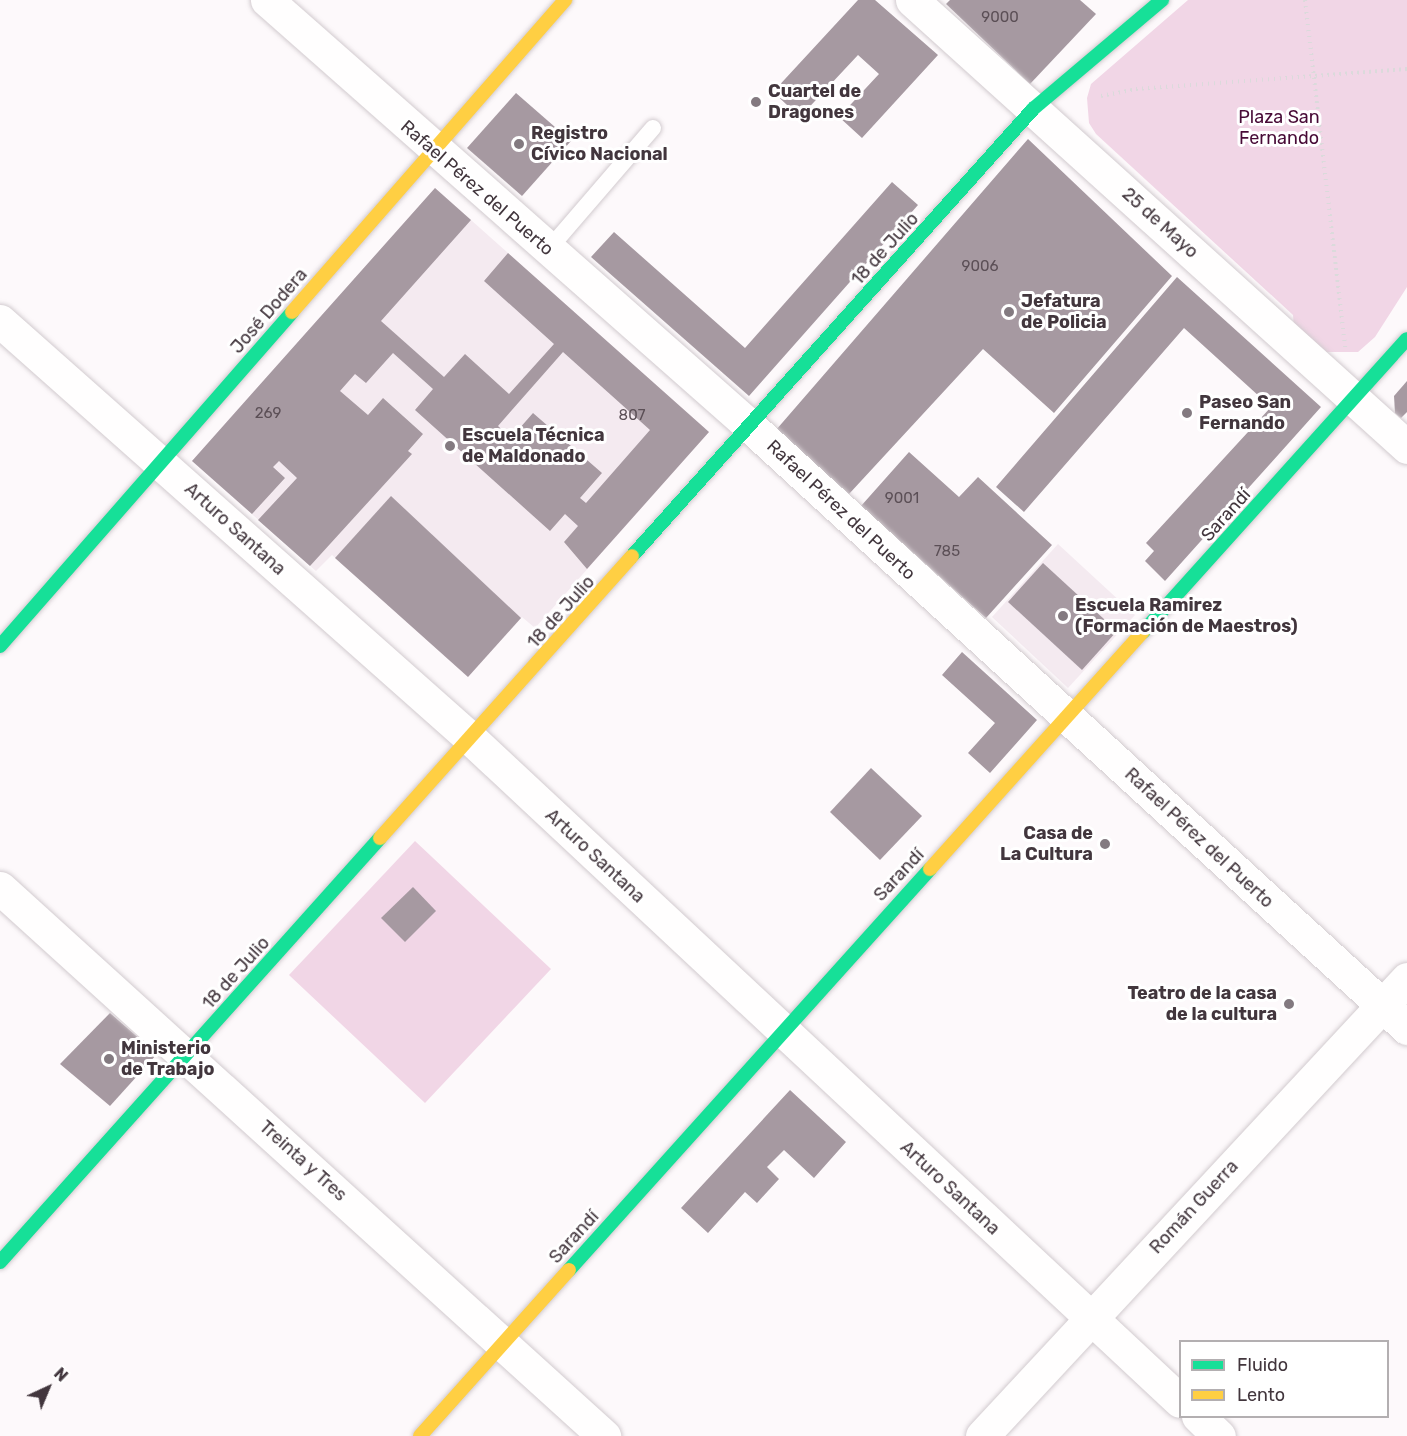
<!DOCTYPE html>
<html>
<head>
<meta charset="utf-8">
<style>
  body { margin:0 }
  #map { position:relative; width:1407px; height:1436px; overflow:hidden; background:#fdf9fb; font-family:Rubik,sans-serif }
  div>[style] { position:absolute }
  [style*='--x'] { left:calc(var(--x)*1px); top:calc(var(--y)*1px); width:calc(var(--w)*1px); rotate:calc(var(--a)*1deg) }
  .built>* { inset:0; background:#f4eaf0 }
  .green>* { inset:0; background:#f1d6e6 }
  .building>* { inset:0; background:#a699a1 }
  .path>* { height:4px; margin-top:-2px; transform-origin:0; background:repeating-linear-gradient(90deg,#dbdadb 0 1.5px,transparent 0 6px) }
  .roads { filter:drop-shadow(0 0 2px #d2cbcf) drop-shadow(0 0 2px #d2cbcf) }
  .lane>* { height:16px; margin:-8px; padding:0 8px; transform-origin:8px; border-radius:8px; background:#fffefe }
  .street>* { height:33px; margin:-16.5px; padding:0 16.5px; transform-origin:16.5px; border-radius:16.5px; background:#fffefe }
  .fast>* { height:14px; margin:-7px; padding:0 7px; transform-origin:7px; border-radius:7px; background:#16e098 }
  .slow>* { height:14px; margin:-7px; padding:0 7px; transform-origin:7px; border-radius:7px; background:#ffcf43 }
  .dots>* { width:16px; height:16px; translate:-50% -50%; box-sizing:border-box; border:3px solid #fff; border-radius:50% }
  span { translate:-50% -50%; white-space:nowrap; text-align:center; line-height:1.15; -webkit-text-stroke:6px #fff; paint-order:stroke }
  .number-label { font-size:15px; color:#5b4f56 }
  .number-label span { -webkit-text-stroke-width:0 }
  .poi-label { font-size:18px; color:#42363d; font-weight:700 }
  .left { translate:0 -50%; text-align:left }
  .right { translate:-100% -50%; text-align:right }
  .park-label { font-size:18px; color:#480b37 }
  .street-label { font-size:18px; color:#42363d }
  .legend { position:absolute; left:1179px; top:1340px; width:210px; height:78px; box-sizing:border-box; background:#fff; border:2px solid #b3afb1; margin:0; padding:8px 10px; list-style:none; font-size:18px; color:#42363d }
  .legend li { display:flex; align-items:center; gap:12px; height:30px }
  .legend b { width:30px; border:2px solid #b3afb1 }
  .north { position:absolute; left:18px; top:1358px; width:60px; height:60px; -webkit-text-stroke:4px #fff; paint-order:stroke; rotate:44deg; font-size:16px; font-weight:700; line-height:24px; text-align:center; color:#42363d }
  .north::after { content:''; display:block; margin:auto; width:21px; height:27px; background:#42363d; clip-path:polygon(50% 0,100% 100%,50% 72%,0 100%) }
</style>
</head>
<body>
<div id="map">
  <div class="built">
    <div style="clip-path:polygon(435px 188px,709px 432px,535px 628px,522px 617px,468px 677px,332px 555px,316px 571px,192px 461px)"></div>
    <div style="clip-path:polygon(1058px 544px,1135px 615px,1068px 688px,992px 617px)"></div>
  </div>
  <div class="green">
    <div style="clip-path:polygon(1188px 0,1407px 0,1407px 287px,1375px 337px,1358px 352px,1324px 352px,1294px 328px,1293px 315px,1096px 134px,1089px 123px,1087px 98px,1091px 84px)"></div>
    <div style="clip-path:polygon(415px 841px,551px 969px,425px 1103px,289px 975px)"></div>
  </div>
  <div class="building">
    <div style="clip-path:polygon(858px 0,875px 0,938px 55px,862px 138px,839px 117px,879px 74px,858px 55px,800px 117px,773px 92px)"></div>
    <div style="clip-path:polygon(950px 0,1080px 0,1096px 14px,1030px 84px,946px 4px)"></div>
    <div style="clip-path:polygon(516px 93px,571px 141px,522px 196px,467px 148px)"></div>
    <div style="clip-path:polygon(1028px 139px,1172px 276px,1054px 413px,983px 349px,849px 494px,776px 430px)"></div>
    <div style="clip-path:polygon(892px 182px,918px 205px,749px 396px,591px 257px,614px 232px,745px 348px)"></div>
    <div style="clip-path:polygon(evenodd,435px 188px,471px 220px,381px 321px,444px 377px,465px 354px,509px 394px,554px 344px,484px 281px,508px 253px,709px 432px,587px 569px,564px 542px,578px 526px,565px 514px,550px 531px,415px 410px,433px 389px,393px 353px,366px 383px,355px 374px,340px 391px,368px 415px,383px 398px,423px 434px,408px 451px,412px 454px,310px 566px,258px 520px,297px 478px,279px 461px,273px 467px,285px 478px,252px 514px,192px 461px,435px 188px,563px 352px,650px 430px,586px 503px,580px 498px,602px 473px,533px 413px,511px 438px,498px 426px,563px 352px)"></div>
    <div style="clip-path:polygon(1177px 277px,1321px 407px,1165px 581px,1145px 561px,1154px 551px,1146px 543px,1271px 407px,1184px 328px,1024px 512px,996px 487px)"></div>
    <div style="clip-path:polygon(1407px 381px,1407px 412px,1401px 418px,1395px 413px,1394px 396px)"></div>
    <div style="clip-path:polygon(909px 452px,959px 497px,978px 477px,1052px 545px,986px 618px,861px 506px)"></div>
    <div style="clip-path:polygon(391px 496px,521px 618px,468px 677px,335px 558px)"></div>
    <div style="clip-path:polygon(1043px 563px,1117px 631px,1082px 670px,1008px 602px)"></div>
    <div style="clip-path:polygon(962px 652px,1037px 720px,990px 773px,968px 753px,995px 723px,942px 675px)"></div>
    <div style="clip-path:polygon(871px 768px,922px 816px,880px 860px,830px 812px)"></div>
    <div style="clip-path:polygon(413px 887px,436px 911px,405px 942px,381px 918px)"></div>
    <div style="clip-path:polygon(110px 1013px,157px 1054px,110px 1106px,60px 1064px)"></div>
    <div style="clip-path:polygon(790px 1090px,846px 1142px,814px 1178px,784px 1150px,767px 1167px,779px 1179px,757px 1203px,745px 1192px,708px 1233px,681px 1208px)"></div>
  </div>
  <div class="path">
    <div style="--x:1305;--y:0;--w:350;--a:83.4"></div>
    <div style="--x:1101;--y:96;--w:36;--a:-11"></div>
    <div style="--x:1136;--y:89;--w:272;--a:-4.2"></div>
  </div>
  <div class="roads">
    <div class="lane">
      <div style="--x:548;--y:250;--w:161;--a:-49.3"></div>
    </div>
    <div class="street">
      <div style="--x:267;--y:0;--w:645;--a:41.42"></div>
      <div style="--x:751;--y:427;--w:890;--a:42.49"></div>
      <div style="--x:912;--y:0;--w:667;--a:42.08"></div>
      <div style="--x:0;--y:321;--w:628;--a:41.58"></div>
      <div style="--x:470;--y:738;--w:971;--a:43.04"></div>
      <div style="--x:0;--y:888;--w:816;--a:42.22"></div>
      <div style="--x:1198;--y:1416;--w:29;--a:44"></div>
      <div style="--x:982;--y:1436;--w:624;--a:-47.08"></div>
    </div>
    <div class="fast">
      <div style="--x:632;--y:556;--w:601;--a:-48.1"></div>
      <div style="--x:1033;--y:109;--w:169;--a:-40.2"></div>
      <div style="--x:1143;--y:632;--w:394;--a:-48"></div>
      <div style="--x:0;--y:646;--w:444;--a:-48.8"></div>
      <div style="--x:0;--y:1262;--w:569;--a:-48.13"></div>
      <div style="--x:569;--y:1270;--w:540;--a:-48"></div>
    </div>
    <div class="slow">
      <div style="--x:292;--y:312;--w:415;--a:-48.8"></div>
      <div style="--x:380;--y:838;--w:378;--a:-48.2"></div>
      <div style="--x:930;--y:869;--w:319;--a:-48.1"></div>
      <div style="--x:420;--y:1436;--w:223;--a:-48.1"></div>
    </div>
  </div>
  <div class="dots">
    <div style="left:756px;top:102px;background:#837a80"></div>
    <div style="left:519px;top:144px;background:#837a80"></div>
    <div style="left:1009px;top:312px;background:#837a80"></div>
    <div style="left:1187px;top:413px;background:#837a80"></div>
    <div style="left:450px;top:446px;background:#837a80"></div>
    <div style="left:1063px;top:616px;background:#837a80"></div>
    <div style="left:1105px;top:844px;background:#837a80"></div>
    <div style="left:1289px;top:1004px;background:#837a80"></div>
    <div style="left:109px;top:1059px;background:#837a80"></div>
  </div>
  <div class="number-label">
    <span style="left:1000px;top:18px">9000</span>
    <span style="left:980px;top:267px">9006</span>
    <span style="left:268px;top:414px">269</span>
    <span style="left:632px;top:416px">807</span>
    <span style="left:902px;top:499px">9001</span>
    <span style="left:947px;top:552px">785</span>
  </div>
  <div class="poi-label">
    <span class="left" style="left:768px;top:102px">Cuartel de<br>Dragones</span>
    <span class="left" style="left:531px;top:144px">Registro<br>Cívico Nacional</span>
    <span class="left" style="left:1021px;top:312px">Jefatura<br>de Policia</span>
    <span class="left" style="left:1199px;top:413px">Paseo San<br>Fernando</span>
    <span class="left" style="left:462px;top:446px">Escuela Técnica<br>de Maldonado</span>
    <span class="left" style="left:1075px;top:616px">Escuela Ramirez<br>(Formación de Maestros)</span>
    <span class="right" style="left:1093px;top:844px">Casa de<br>La Cultura</span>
    <span class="right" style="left:1277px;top:1004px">Teatro de la casa<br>de la cultura</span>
    <span class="left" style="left:121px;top:1059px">Ministerio<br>de Trabajo</span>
  </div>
  <div class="park-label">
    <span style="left:1279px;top:128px">Plaza San<br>Fernando</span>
  </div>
  <div class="street-label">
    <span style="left:477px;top:188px;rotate:41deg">Rafael Pérez del Puerto</span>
    <span style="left:1160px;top:223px;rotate:42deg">25 de Mayo</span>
    <span style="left:885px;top:249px;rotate:-48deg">18 de Julio</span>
    <span style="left:269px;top:311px;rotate:-49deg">José Dodera</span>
    <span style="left:841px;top:510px;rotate:43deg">Rafael Pérez del Puerto</span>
    <span style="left:1226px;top:515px;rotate:-48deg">Sarandí</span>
    <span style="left:235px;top:529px;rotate:42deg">Arturo Santana</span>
    <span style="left:561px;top:612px;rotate:-48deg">18 de Julio</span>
    <span style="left:1199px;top:838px;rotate:43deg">Rafael Pérez del Puerto</span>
    <span style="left:595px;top:856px;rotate:43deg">Arturo Santana</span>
    <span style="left:899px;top:875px;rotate:-47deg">Sarandí</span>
    <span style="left:236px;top:973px;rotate:-48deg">18 de Julio</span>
    <span style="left:303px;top:1161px;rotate:42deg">Treinta y Tres</span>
    <span style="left:950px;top:1188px;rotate:43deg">Arturo Santana</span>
    <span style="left:1194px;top:1207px;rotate:-47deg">Román Guerra</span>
    <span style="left:574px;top:1237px;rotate:-48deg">Sarandí</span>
  </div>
  <ul class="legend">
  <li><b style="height:8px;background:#16e098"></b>Fluido</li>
  <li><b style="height:8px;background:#ffcf43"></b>Lento</li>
  </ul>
  <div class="north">N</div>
</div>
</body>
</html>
